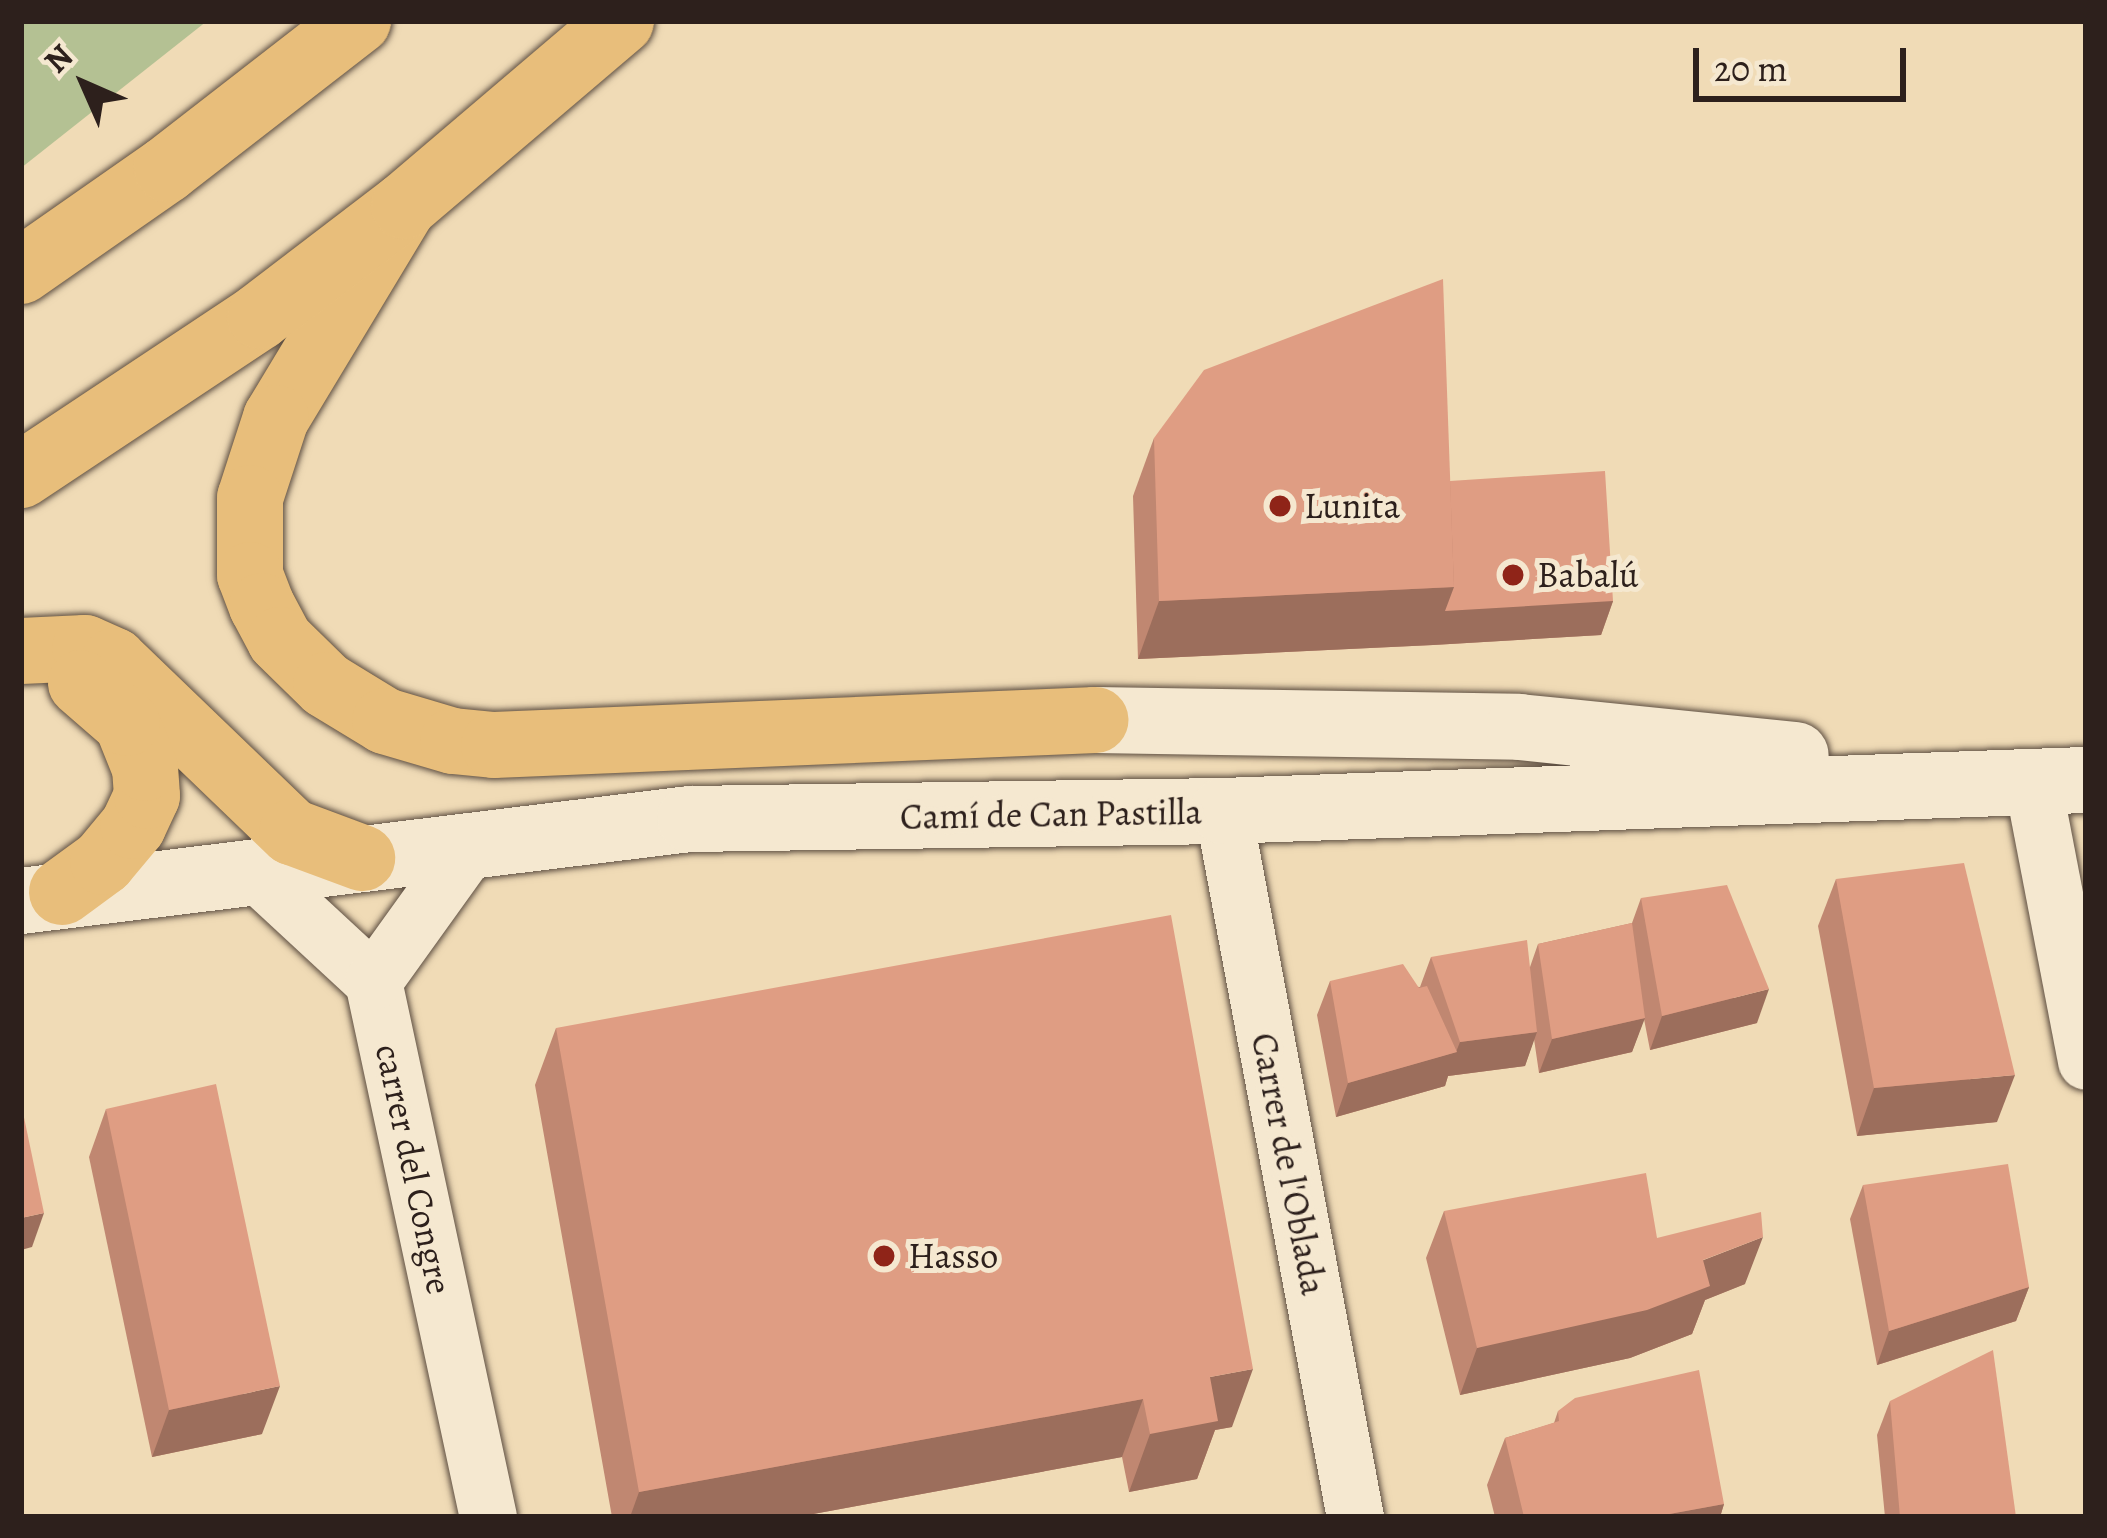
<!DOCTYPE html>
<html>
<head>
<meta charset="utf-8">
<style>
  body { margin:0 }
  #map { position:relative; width:2107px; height:1538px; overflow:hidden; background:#f0dbb6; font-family:Alegreya,serif }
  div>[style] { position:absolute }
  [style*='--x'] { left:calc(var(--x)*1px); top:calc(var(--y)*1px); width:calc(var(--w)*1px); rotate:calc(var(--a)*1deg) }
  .green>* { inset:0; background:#b4c193 }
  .roads { filter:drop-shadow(0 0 3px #5e4f42) drop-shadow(0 0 3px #5e4f42) }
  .street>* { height:57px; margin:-28.5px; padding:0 28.5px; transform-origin:28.5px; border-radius:28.5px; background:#f5e8d0 }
  .secondary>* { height:66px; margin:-33px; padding:0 33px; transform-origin:33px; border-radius:33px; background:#f5e8d0 }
  .highway>* { height:66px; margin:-33px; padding:0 33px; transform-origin:33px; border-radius:33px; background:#e8be7b }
  .wall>* { inset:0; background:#c08771 }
  .shaded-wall>* { inset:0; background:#9c6e5c }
  .building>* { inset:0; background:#df9d83 }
  .dots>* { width:33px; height:33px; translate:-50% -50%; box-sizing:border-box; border:6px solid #f5e8d0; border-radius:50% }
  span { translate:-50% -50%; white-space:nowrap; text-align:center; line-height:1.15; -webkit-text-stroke:10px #f5e8d0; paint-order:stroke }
  .poi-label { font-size:36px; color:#2d201c }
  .left { translate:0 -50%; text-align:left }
  .street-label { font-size:36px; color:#2d201c }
  .frame { position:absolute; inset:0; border:24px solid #2d201c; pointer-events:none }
  .north { position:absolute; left:24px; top:24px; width:120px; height:120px; -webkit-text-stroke:9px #f5e8d0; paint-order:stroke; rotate:315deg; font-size:33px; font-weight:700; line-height:48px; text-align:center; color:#2d201c }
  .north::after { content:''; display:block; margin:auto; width:42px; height:54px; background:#2d201c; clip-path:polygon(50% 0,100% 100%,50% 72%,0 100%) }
  .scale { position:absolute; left:1693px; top:48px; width:213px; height:54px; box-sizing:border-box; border:6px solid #2d201c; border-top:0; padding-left:15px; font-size:36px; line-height:42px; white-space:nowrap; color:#2d201c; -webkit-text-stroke:9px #f5e8d0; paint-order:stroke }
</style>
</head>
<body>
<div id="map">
  <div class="green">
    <div style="clip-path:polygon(21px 21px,207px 21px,21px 168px)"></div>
  </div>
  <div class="roads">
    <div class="street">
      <div style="--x:2032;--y:780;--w:286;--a:79.1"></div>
      <div style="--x:1223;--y:811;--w:718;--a:79.41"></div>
      <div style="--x:253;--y:870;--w:163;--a:42.8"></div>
      <div style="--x:373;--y:981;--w:548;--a:77.89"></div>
      <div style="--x:373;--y:981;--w:166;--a:-54.3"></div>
    </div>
    <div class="secondary">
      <div style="--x:1095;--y:720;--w:424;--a:0.9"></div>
      <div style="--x:1519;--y:727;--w:278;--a:5.8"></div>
      <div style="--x:21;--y:901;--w:674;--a:-6.99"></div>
      <div style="--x:690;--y:819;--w:533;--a:-0.86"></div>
      <div style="--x:1223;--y:811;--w:864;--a:-2.06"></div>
    </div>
    <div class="highway">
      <div style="--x:404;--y:206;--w:248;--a:121.1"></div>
      <div style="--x:276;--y:418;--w:84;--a:108"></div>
      <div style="--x:250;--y:498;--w:77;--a:90"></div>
      <div style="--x:250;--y:575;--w:33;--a:69"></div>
      <div style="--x:262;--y:606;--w:38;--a:62"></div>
      <div style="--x:280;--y:640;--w:64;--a:44.4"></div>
      <div style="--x:326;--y:685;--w:69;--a:31.4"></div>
      <div style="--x:385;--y:721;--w:71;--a:16.4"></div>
      <div style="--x:453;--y:741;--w:41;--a:5.6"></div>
      <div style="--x:494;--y:745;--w:602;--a:-2.38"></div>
      <div style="--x:21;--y:271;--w:178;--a:-34.9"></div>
      <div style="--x:167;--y:169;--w:242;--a:-37.8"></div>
      <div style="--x:21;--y:475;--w:287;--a:-33.6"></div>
      <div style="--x:260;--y:316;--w:181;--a:-37.4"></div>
      <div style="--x:404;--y:206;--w:285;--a:-40.4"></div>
      <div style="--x:21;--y:651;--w:64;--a:-2.7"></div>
      <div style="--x:85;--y:648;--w:32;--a:24"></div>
      <div style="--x:114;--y:661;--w:247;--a:43.9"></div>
      <div style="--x:292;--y:832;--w:75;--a:20.4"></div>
      <div style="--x:62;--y:892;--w:51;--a:-36.2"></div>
      <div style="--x:103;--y:862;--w:47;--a:-50.2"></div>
      <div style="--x:133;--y:826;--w:33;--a:-65"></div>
      <div style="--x:147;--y:796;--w:28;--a:-94"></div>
      <div style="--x:145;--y:768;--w:48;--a:-111.8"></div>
      <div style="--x:127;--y:723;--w:61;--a:-139"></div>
    </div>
  </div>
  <div class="wall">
    <div style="clip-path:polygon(1154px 438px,1450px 481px,1613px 601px,1601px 635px,1433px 645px,1138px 659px,1133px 496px)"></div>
    <div style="clip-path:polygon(1836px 879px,1997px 1122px,1857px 1136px,1818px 926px)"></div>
    <div style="clip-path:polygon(1641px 898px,1757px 1023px,1650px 1050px,1644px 1019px,1632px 1052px,1539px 1073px,1534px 1039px,1525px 1066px,1448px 1076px,1445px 1086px,1336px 1117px,1317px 1015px,1330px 981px,1420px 987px,1431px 957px,1530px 967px,1538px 944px,1632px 923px)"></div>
    <div style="clip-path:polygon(556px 1028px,1232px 1427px,1215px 1430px,1197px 1479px,1129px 1492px,1122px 1457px,797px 1517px,612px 1517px,535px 1085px)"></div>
    <div style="clip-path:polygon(106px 1109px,262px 1434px,152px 1457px,89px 1157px)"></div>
    <div style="clip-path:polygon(1863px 1185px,2029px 1287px,2016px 1321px,1877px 1365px,1850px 1219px)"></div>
    <div style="clip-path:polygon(1444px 1211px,1657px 1238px,1745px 1284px,1705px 1300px,1692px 1334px,1630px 1358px,1460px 1395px,1426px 1258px)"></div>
    <div style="clip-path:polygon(1890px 1401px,2016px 1517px,1885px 1517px,1877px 1435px)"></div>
    <div style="clip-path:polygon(1558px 1411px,1724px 1504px,1720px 1517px,1495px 1517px,1487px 1485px,1505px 1438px,1554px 1423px)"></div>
  </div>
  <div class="shaded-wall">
    <div style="clip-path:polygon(1454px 587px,1613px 601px,1601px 635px,1433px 645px,1138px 659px,1159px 601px)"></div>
    <div style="clip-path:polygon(1769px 989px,1757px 1023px,1650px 1050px,1662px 1016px)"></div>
    <div style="clip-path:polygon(1645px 1018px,1632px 1052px,1539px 1073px,1552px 1039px)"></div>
    <div style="clip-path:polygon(1537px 1032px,1525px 1066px,1448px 1076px,1445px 1086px,1336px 1117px,1348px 1083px,1456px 1052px,1460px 1042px)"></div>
    <div style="clip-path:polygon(2015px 1075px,1997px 1122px,1857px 1136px,1874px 1088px)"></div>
    <div style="clip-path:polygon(44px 1213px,32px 1247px,21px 1250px,21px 1218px)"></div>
    <div style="clip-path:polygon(1763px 1237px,1745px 1284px,1705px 1300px,1692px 1334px,1630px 1358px,1460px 1395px,1477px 1348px)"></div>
    <div style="clip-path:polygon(2029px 1287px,2016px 1321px,1877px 1365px,1889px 1331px)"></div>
    <div style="clip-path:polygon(1253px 1369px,1232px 1427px,1215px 1430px,1197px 1479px,1129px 1492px,1150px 1434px,1210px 1377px)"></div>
    <div style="clip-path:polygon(280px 1386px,262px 1434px,152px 1457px,169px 1410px)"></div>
    <div style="clip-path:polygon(1143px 1399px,1122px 1457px,797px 1517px,630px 1517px,639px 1492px)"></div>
    <div style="clip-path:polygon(1724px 1504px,1720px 1517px,1653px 1517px)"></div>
  </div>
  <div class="building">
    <div style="clip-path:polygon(1443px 279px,1454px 587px,1159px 601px,1154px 438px,1204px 370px)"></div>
    <div style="clip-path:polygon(1605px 471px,1613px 601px,1445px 611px,1454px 587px,1450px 481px)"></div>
    <div style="clip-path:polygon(1964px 863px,2015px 1075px,1874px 1088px,1836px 879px)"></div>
    <div style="clip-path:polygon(1727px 885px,1769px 989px,1662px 1016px,1641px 898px)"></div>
    <div style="clip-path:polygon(1171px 915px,1253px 1369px,1210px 1377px,1218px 1421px,1150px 1434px,1143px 1399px,639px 1492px,556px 1028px)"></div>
    <div style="clip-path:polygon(1632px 923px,1645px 1018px,1552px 1039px,1538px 944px)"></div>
    <div style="clip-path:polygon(1527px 940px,1537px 1032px,1460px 1042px,1431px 957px)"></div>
    <div style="clip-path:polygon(1403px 964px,1419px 988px,1427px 986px,1457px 1052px,1348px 1083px,1330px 981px)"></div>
    <div style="clip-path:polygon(216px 1084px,280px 1386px,169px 1410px,106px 1109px)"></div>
    <div style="clip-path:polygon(21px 1103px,44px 1213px,21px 1218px)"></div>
    <div style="clip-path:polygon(2008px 1164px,2029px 1287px,1889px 1331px,1863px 1185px)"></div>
    <div style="clip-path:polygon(1646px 1173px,1657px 1238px,1761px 1212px,1763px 1237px,1703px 1260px,1710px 1286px,1647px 1310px,1477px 1348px,1444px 1211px)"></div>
    <div style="clip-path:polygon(1993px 1350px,2016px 1517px,1900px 1517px,1890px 1401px)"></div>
    <div style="clip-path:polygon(1699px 1370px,1724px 1504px,1653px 1517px,1524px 1517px,1505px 1438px,1559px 1421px,1558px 1411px,1575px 1398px)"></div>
  </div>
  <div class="dots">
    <div style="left:1280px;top:506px;background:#8f2418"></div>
    <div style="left:1513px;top:575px;background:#8f2418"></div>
    <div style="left:884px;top:1256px;background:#8f2418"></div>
  </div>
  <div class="poi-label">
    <span class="left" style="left:1304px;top:506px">Lunita</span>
    <span class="left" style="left:1537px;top:575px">Babalú</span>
    <span class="left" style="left:908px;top:1256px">Hasso</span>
  </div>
  <div class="street-label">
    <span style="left:1051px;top:814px;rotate:-1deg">Camí de Can Pastilla</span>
    <span style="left:1289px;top:1164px;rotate:79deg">Carrer de l'Oblada</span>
    <span style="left:414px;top:1169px;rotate:78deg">carrer del Congre</span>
  </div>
  <div class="frame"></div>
  <div class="north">N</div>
  <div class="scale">20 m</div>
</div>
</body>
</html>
